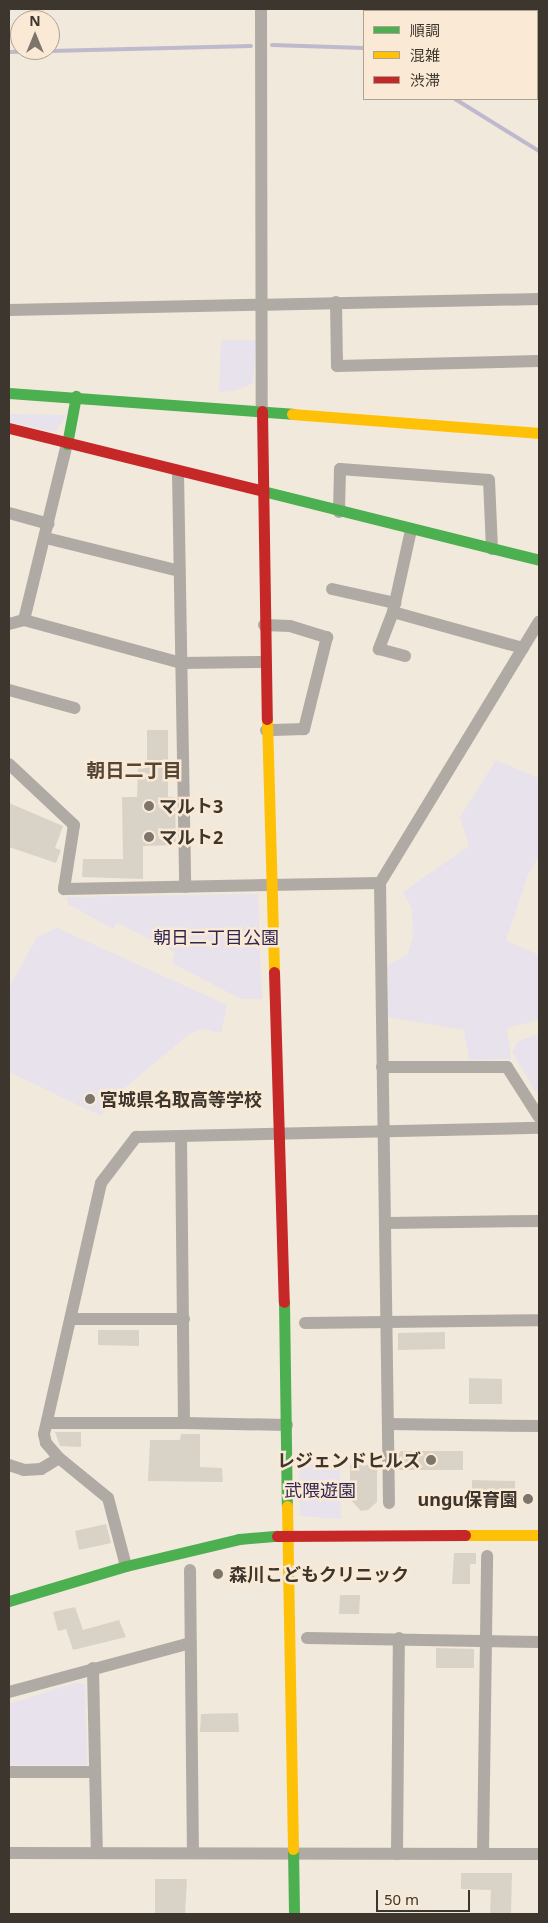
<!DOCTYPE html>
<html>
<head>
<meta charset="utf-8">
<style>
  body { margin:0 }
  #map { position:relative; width:548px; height:1923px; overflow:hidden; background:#f2e9dd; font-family:"Noto Sans","Noto Sans JP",sans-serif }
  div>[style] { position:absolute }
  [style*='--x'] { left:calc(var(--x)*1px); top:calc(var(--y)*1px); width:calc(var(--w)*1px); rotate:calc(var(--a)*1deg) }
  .green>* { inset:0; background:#e7e2eb }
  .stream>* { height:4px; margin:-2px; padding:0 2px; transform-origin:2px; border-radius:2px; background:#beb9cc }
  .building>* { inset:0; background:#d9d2c6 }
  .street>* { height:12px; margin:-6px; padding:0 6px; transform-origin:6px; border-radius:6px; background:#b0aaa4 }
  .fast>* { height:11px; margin:-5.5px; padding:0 5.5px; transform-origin:5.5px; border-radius:5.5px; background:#4caf50 }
  .slow>* { height:11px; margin:-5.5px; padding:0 5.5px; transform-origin:5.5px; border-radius:5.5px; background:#ffc107 }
  .jam>* { height:11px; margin:-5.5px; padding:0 5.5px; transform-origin:5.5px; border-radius:5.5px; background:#c62828 }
  .dots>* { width:14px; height:14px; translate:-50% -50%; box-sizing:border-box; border:2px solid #faead5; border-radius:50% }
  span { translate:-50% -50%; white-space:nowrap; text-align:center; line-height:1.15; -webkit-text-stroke:5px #faead5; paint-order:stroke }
  .poi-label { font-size:18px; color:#3c362e; font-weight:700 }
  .left { translate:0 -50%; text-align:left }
  .right { translate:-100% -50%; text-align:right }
  .park-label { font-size:18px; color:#2f2753 }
  .neighbourhood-label { font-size:19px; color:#534635; font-weight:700 }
  .frame { position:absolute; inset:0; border:10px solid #3c362e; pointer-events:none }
  .legend { position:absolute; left:363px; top:10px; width:175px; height:90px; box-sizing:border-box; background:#faead5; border:1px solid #aea292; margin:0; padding:6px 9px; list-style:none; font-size:15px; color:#3c362e }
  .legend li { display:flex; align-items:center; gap:10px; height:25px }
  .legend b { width:25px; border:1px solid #aea292 }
  .north { position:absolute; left:10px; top:10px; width:50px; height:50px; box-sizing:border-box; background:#faead5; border:1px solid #aea292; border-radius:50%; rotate:0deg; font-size:14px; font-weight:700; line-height:20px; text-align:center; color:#3c362e }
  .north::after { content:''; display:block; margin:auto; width:18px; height:22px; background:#7c756b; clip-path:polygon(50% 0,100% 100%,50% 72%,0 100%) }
  .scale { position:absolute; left:376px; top:1890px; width:94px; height:22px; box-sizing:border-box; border:2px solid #3c362e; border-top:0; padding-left:6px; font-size:15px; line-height:18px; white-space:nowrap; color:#3c362e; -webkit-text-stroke:4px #faead5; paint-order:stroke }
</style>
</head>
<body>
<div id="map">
  <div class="green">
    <div style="clip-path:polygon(221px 340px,256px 340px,253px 383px,235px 391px,219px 392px)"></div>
    <div style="clip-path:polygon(9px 414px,67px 415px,55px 432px,9px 422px)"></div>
    <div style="clip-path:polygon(496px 760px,539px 778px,539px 856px,528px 875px,506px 941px,539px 955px,539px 1020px,507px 1028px,511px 1059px,469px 1060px,464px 1030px,388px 1017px,388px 965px,407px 955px,413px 938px,412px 909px,403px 892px,469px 846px,460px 817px)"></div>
    <div style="clip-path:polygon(258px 894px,262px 999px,241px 999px,172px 963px,175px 952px,117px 923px,113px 929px,68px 904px,67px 897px)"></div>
    <div style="clip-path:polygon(57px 928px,227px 1005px,221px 1033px,202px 1029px,189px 1034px,115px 1096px,101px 1116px,9px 1072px,9px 988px,37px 937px)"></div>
    <div style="clip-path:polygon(539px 1033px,539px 1098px,512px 1051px,519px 1041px)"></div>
    <div style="clip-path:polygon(299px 1464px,340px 1464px,341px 1519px,300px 1516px)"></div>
    <div style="clip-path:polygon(78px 1682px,85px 1685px,87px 1765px,9px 1765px,9px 1704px)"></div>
  </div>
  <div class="stream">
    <div style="--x:272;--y:45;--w:92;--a:1.9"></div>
    <div style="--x:9;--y:52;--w:242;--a:-1.4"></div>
    <div style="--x:455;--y:99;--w:99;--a:31.8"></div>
  </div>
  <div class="building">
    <div style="clip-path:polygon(147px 730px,168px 730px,168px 797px,175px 797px,176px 845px,143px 846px,143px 879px,82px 877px,83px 859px,123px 859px,122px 797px,137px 797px,138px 768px,147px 768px)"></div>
    <div style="clip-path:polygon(9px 803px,63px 826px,55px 848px,61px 850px,56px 863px,9px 847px)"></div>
    <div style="clip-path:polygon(98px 1330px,139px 1330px,139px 1346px,98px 1345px)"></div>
    <div style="clip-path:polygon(445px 1332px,445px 1349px,398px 1350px,398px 1333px)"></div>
    <div style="clip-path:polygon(469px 1378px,502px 1379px,502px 1404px,469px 1404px)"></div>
    <div style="clip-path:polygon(55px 1432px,81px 1432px,81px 1447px,60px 1446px)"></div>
    <div style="clip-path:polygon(181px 1434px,200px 1434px,200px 1467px,222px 1468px,223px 1482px,148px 1481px,150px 1440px,180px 1440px)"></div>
    <div style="clip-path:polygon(399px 1451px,463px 1451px,463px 1470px,399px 1470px)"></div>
    <div style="clip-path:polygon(350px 1465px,377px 1465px,377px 1502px,368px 1510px,361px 1511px,350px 1499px)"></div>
    <div style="clip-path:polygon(472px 1480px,515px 1481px,515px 1498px,472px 1498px)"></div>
    <div style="clip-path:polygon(106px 1524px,111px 1543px,79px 1550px,75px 1531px)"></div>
    <div style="clip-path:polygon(454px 1553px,476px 1553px,476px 1564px,470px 1564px,470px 1584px,452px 1584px)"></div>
    <div style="clip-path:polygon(340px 1595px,360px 1595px,359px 1614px,339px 1614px)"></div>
    <div style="clip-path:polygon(75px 1607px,83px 1630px,119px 1620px,126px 1637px,73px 1650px,66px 1629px,58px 1631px,53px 1612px)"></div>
    <div style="clip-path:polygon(436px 1648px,474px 1649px,474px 1668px,436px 1668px)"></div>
    <div style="clip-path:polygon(238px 1713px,239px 1732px,200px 1732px,201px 1714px)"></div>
    <div style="clip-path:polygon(461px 1873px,512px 1873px,511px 1914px,490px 1914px,491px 1890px,461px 1889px)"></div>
    <div style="clip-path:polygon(155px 1879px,187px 1879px,185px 1914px,155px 1914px)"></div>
  </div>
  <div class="street">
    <div style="--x:261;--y:9;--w:402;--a:89.9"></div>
    <div style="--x:336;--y:302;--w:64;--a:89.1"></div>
    <div style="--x:337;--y:366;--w:202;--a:-1.4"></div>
    <div style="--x:9;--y:310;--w:530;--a:-1.19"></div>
    <div style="--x:178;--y:472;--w:415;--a:89"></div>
    <div style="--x:339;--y:512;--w:43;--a:-88.7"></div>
    <div style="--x:340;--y:469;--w:149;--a:4.2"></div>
    <div style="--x:489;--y:480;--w:69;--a:87.5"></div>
    <div style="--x:9;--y:513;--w:41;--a:15.4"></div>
    <div style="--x:411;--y:530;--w:84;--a:102.4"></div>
    <div style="--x:393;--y:612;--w:135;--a:15.5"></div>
    <div style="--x:46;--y:538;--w:137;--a:13.9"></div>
    <div style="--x:332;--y:589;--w:65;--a:12.5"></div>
    <div style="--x:393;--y:612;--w:40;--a:111"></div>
    <div style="--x:379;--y:649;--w:27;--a:15"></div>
    <div style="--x:24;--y:620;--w:181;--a:-76.3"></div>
    <div style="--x:9;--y:624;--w:16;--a:-15"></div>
    <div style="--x:24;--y:620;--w:163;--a:15.3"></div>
    <div style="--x:181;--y:663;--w:83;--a:-0.7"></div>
    <div style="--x:264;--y:625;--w:26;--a:2"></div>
    <div style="--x:290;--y:626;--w:39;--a:17"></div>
    <div style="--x:327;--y:637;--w:95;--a:104"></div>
    <div style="--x:304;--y:729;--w:38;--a:178"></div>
    <div style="--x:9;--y:690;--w:68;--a:15.3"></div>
    <div style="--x:9;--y:764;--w:89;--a:43.2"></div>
    <div style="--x:74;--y:825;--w:65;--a:98.9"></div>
    <div style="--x:64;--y:889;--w:316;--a:-1.1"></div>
    <div style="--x:382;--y:1067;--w:125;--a:0"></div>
    <div style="--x:507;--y:1067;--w:59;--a:57.4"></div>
    <div style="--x:387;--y:1223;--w:152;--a:-0.8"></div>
    <div style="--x:71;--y:1319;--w:113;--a:0"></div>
    <div style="--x:305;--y:1323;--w:234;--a:-0.7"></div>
    <div style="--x:47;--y:1423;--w:137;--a:0"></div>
    <div style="--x:184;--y:1423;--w:287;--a:-90.6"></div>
    <div style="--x:184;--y:1423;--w:103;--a:1.1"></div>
    <div style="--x:389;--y:1424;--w:150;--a:0.8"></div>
    <div style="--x:9;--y:1465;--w:16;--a:18"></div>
    <div style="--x:24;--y:1470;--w:17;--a:-3"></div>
    <div style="--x:41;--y:1469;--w:21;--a:-31"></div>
    <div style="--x:389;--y:1503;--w:620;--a:-90.83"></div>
    <div style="--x:380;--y:883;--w:306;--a:-58.7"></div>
    <div style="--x:126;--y:1566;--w:70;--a:-104.8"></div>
    <div style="--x:108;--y:1498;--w:63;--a:-140.8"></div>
    <div style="--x:59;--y:1458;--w:20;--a:-131"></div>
    <div style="--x:46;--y:1443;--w:9;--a:-103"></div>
    <div style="--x:44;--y:1434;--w:257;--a:-77.2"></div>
    <div style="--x:101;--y:1183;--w:58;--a:-52.7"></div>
    <div style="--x:136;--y:1137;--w:403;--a:-1.3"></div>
    <div style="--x:190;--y:1570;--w:283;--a:89.4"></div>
    <div style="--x:307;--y:1638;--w:232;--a:1"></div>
    <div style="--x:93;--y:1668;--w:184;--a:88.8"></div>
    <div style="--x:9;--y:1692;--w:188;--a:-15.1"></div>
    <div style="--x:9;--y:1772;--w:86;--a:0"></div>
    <div style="--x:9;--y:1853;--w:530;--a:0.11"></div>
    <div style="--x:483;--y:1853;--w:297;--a:-89.2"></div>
    <div style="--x:397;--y:1854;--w:216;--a:-89.5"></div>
  </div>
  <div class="fast">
    <div style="--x:9;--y:393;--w:284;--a:4.2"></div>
    <div style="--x:67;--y:444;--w:49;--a:-79.4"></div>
    <div style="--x:263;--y:491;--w:284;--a:14"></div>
    <div style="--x:284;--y:1302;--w:204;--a:89.2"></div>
    <div style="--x:9;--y:1601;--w:122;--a:-16.7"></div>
    <div style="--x:126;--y:1566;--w:116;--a:-13.4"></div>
    <div style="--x:239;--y:1539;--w:38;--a:-5"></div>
    <div style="--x:293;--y:1849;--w:65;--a:89.1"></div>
  </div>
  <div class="slow">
    <div style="--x:292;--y:414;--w:248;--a:4.4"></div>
    <div style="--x:267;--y:719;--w:253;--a:88.4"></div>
    <div style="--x:287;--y:1506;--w:343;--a:89"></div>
    <div style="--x:465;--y:1535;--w:74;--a:0"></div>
  </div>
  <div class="jam">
    <div style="--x:262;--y:411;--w:308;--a:89.1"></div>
    <div style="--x:9;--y:428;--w:262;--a:13.9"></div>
    <div style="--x:274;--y:972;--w:330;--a:88.3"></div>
    <div style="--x:277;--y:1536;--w:188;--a:-0.3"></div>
  </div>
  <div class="dots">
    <div style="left:149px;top:806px;background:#7c756b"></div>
    <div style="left:149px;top:837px;background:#7c756b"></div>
    <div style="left:90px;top:1099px;background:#7c756b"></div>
    <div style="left:431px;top:1460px;background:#7c756b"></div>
    <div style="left:528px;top:1499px;background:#7c756b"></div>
    <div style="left:218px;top:1574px;background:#7c756b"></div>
  </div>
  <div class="poi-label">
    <span class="left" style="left:159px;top:806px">マルト3</span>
    <span class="left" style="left:159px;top:837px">マルト2</span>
    <span class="left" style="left:100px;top:1099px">宮城県名取高等学校</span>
    <span class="right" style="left:421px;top:1460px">レジェンドヒルズ</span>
    <span class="right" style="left:518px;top:1499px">ungu保育園</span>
    <span class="left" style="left:229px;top:1574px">森川こどもクリニック</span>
  </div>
  <div class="park-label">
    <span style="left:216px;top:937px">朝日二丁目公園</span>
    <span style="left:320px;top:1490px">武隈遊園</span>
  </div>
  <div class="neighbourhood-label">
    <span style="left:134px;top:771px">朝日二丁目</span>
  </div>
  <div class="frame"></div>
  <ul class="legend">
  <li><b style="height:6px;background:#4caf50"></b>順調</li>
  <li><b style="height:6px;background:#ffc107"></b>混雑</li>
  <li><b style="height:6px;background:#c62828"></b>渋滞</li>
  </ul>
  <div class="north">N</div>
  <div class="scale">50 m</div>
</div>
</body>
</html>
